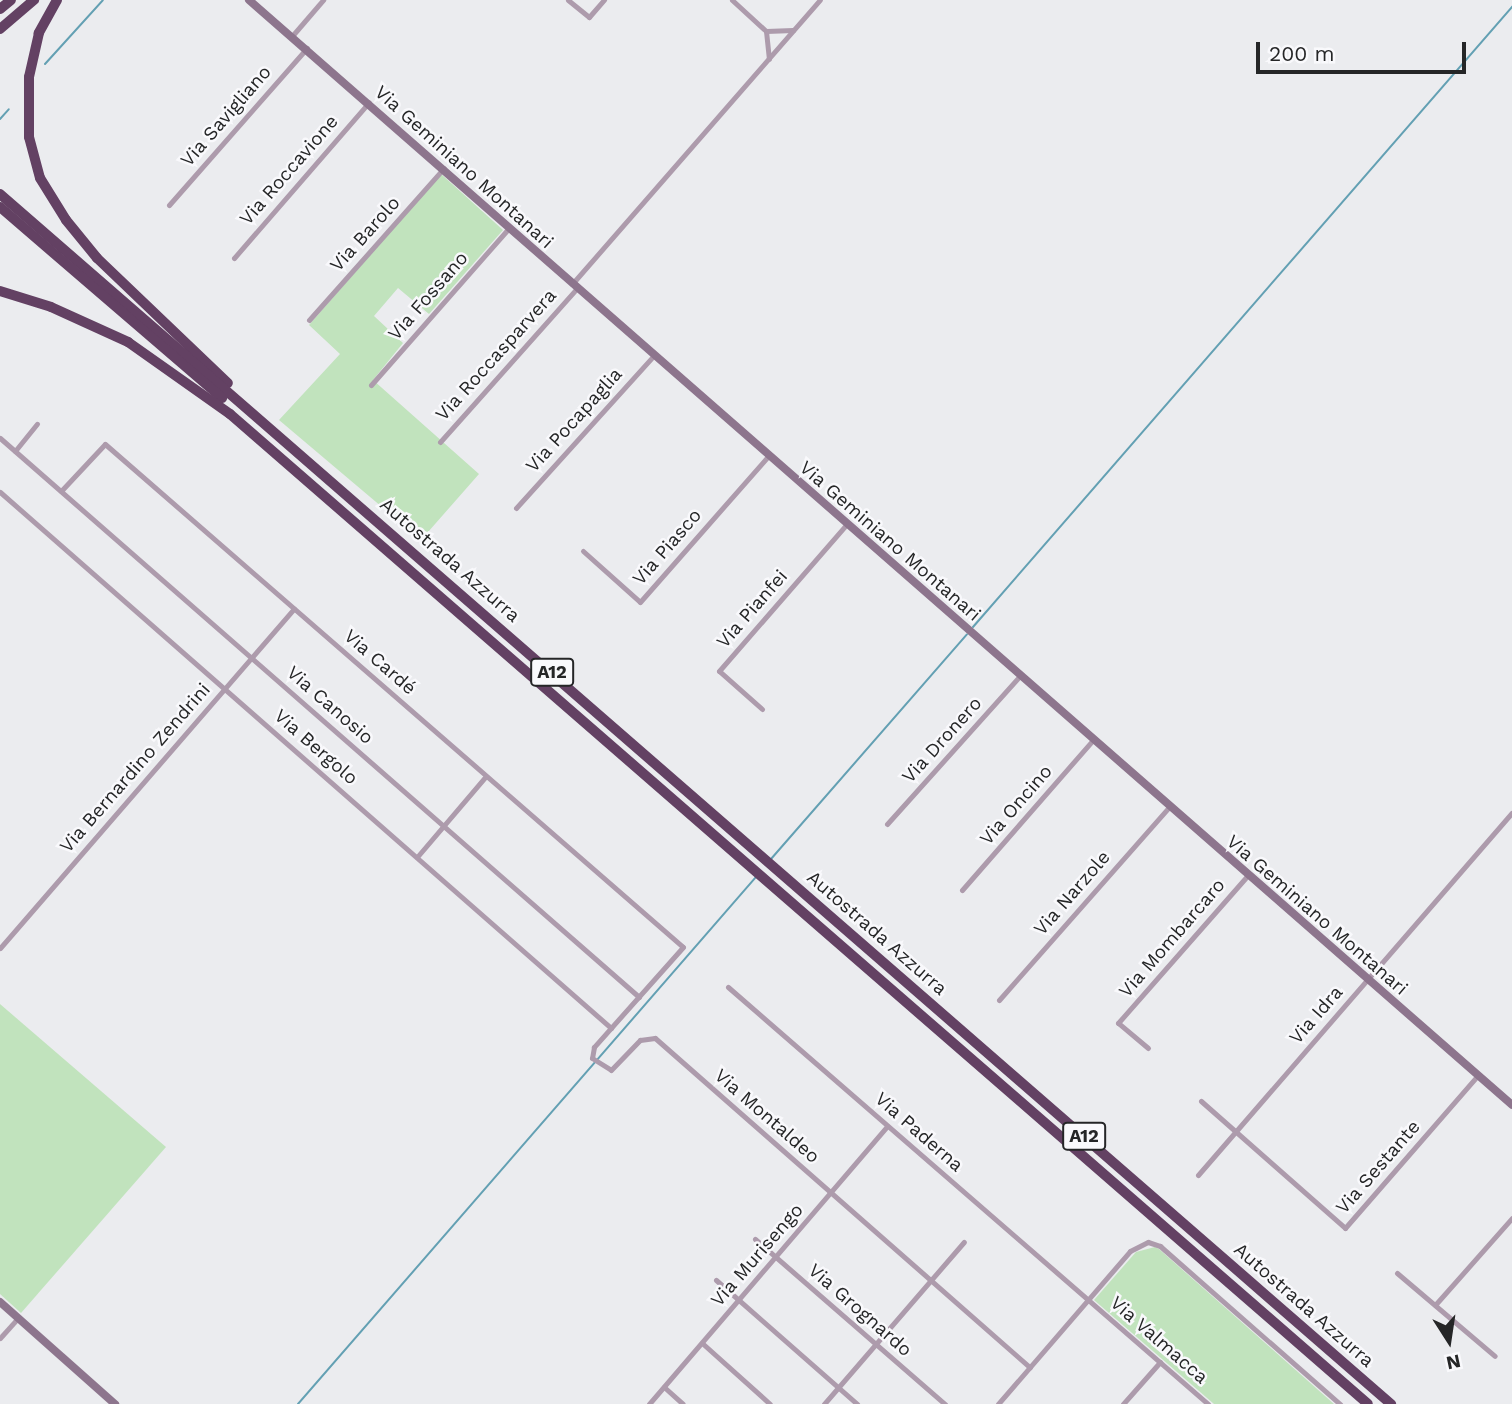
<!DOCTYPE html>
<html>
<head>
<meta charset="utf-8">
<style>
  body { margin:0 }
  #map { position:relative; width:1512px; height:1404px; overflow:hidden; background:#ebecef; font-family:"Work Sans",sans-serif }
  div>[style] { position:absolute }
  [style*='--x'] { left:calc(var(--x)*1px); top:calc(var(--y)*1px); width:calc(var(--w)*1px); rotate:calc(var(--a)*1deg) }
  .green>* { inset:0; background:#c1e3bd }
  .stream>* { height:2px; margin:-1px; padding:0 1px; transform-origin:1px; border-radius:1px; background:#63a0b3 }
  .street>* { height:5px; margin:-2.5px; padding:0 2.5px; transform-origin:2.5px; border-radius:2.5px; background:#ad9bac }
  .secondary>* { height:8px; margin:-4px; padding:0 4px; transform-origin:4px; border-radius:4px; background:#8d758d }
  .highway>* { height:10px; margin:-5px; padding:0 5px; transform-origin:5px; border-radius:5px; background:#634163 }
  span { translate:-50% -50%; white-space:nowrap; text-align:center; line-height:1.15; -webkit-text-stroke:5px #f9f9fc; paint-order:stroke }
  .shield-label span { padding:2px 5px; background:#f9f9fc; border:2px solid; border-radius:5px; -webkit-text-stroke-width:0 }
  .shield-label { font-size:18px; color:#252627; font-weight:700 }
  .street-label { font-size:19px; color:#252627 }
  .north { position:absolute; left:1414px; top:1306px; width:70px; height:70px; -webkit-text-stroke:5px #f9f9fc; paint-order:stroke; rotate:168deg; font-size:19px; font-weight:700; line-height:28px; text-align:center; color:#252627 }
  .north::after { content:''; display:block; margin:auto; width:24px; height:32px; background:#252627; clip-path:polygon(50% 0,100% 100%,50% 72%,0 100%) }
  .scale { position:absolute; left:1256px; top:42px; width:210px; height:32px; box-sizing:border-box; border:4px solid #252627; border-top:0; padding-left:9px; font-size:21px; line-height:24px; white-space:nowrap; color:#252627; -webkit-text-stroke:5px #f9f9fc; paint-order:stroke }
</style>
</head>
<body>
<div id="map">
  <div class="green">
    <div style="clip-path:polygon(441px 174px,503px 230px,429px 314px,398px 288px,374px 316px,403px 343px,373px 380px,479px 474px,421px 540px,279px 420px,340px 354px,309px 325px)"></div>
    <div style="clip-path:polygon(0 1004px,166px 1147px,21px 1313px,0 1294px)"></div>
    <div style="clip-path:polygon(1155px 1247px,1159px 1249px,1334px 1404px,1214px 1404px,1094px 1300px,1136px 1252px)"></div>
  </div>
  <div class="stream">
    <div style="--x:45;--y:64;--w:86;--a:-47.8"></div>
    <div style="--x:0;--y:119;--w:13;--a:-48"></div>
    <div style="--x:973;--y:627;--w:822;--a:-49"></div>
    <div style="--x:771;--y:859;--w:298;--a:-48.9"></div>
    <div style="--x:298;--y:1404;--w:698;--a:-49.01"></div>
  </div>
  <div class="street">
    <div style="--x:568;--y:0;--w:27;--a:39"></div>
    <div style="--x:589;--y:17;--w:23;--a:-49"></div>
    <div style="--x:732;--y:0;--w:46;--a:42.4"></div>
    <div style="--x:766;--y:31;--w:28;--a:84"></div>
    <div style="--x:766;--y:31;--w:27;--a:-2"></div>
    <div style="--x:292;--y:36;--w:48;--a:-49.3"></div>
    <div style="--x:169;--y:205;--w:209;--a:-48.7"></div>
    <div style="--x:234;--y:258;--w:206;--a:-49.1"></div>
    <div style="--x:572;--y:284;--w:377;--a:-48.9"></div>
    <div style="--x:309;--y:320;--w:203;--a:-48.4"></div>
    <div style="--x:371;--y:385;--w:208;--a:-48.7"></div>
    <div style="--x:0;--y:438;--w:849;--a:41.18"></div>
    <div style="--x:440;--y:442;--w:206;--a:-48.3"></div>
    <div style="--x:15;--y:451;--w:35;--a:-51"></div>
    <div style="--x:61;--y:491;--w:64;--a:-46.9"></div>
    <div style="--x:105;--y:444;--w:766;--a:41.03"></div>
    <div style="--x:683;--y:947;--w:134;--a:131.7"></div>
    <div style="--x:594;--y:1047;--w:11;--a:100"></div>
    <div style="--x:592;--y:1058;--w:22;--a:32"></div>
    <div style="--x:611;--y:1070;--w:42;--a:-46"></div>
    <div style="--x:640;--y:1040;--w:15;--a:-8"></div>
    <div style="--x:655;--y:1038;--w:499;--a:41.3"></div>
    <div style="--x:0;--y:492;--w:813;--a:41.26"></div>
    <div style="--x:516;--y:508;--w:207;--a:-47.9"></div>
    <div style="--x:583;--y:551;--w:76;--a:41.8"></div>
    <div style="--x:640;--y:602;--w:196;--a:-48.7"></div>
    <div style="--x:762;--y:709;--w:57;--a:-138.5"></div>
    <div style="--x:719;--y:671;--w:195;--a:-49"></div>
    <div style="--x:887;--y:824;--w:199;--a:-48.1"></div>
    <div style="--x:417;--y:857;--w:106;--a:-49.6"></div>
    <div style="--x:962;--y:890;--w:199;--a:-48.9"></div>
    <div style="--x:0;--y:948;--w:449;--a:-49.1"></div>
    <div style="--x:728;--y:987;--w:636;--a:40.98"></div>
    <div style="--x:999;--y:1000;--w:257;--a:-48.6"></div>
    <div style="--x:1148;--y:1048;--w:39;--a:-140"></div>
    <div style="--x:1118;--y:1023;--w:197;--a:-48.7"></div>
    <div style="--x:1201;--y:1101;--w:192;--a:41.4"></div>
    <div style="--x:1345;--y:1228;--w:203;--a:-49"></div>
    <div style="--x:1198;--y:1175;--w:479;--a:-49.1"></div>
    <div style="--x:755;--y:1239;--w:252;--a:41"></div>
    <div style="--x:1397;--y:1273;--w:128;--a:40.3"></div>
    <div style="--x:716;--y:1280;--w:188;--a:41.3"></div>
    <div style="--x:1435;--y:1305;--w:116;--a:-48.5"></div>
    <div style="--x:0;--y:1338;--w:27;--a:-48"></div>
    <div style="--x:702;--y:1343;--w:91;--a:41.9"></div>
    <div style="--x:664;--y:1387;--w:25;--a:42"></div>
    <div style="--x:649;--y:1404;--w:366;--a:-49.4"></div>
    <div style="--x:824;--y:1404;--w:214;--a:-49.2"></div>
    <div style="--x:998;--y:1404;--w:202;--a:-49.2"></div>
    <div style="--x:1130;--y:1251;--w:20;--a:-27"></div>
    <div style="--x:1148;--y:1242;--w:13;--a:18"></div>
    <div style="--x:1160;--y:1246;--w:240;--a:41.3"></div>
    <div style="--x:1123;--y:1404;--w:56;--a:-48.6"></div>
  </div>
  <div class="secondary">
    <div style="--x:249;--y:0;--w:1678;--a:41.18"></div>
    <div style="--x:0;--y:1302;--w:154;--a:41.6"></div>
  </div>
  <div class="highway">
    <div style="--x:57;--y:0;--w:38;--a:119"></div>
    <div style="--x:39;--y:33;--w:45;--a:102.8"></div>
    <div style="--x:29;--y:77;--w:60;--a:90"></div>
    <div style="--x:29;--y:137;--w:42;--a:75"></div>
    <div style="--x:40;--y:178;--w:49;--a:58.2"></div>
    <div style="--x:66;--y:220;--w:49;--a:50.8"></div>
    <div style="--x:97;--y:258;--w:181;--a:43.7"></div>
    <div style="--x:0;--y:9;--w:14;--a:-39"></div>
    <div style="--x:0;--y:29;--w:45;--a:-40.5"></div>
    <div style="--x:0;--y:194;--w:1844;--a:41.02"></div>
    <div style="--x:0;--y:207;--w:293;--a:40.7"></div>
    <div style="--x:0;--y:291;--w:53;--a:17.4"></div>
    <div style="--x:51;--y:307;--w:85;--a:24.4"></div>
    <div style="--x:128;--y:342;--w:125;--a:35.2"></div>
    <div style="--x:230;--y:414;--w:1508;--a:41.02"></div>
  </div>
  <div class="shield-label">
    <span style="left:552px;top:672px">A12</span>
    <span style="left:1084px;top:1136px">A12</span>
  </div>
  <div class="street-label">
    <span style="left:226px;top:116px;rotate:-49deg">Via Savigliano</span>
    <span style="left:464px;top:167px;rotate:42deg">Via Geminiano Montanari</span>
    <span style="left:289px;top:170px;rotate:-49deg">Via Roccavione</span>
    <span style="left:365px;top:234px;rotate:-48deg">Via Barolo</span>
    <span style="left:428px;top:296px;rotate:-49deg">Via Fossano</span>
    <span style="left:496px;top:355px;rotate:-48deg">Via Roccasparvera</span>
    <span style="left:574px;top:420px;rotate:-48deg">Via Pocapaglia</span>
    <span style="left:890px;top:541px;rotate:41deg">Via Geminiano Montanari</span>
    <span style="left:667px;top:547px;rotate:-49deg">Via Piasco</span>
    <span style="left:450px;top:560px;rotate:41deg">Autostrada Azzurra</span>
    <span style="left:752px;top:609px;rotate:-49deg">Via Pianfei</span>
    <span style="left:380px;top:662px;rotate:41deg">Via Cardé</span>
    <span style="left:330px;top:705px;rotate:41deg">Via Canosio</span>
    <span style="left:942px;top:740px;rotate:-48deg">Via Dronero</span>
    <span style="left:316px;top:747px;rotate:41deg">Via Bergolo</span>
    <span style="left:135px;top:768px;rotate:-49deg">Via Bernardino Zendrini</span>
    <span style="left:1016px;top:805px;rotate:-49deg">Via Oncino</span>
    <span style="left:1072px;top:893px;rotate:-49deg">Via Narzole</span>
    <span style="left:1317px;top:915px;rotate:41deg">Via Geminiano Montanari</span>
    <span style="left:877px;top:933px;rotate:41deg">Autostrada Azzurra</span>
    <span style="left:1172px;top:938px;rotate:-49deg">Via Mombarcaro</span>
    <span style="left:1316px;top:1015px;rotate:-49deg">Via Idra</span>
    <span style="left:767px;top:1116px;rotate:41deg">Via Montaldeo</span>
    <span style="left:919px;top:1132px;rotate:41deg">Via Paderna</span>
    <span style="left:1378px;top:1167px;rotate:-49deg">Via Sestante</span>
    <span style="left:757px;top:1255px;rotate:-49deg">Via Murisengo</span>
    <span style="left:1304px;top:1305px;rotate:41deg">Autostrada Azzurra</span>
    <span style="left:860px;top:1310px;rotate:41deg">Via Grognardo</span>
    <span style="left:1159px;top:1340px;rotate:41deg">Via Valmacca</span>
  </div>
  <div class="north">N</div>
  <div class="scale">200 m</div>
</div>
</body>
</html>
